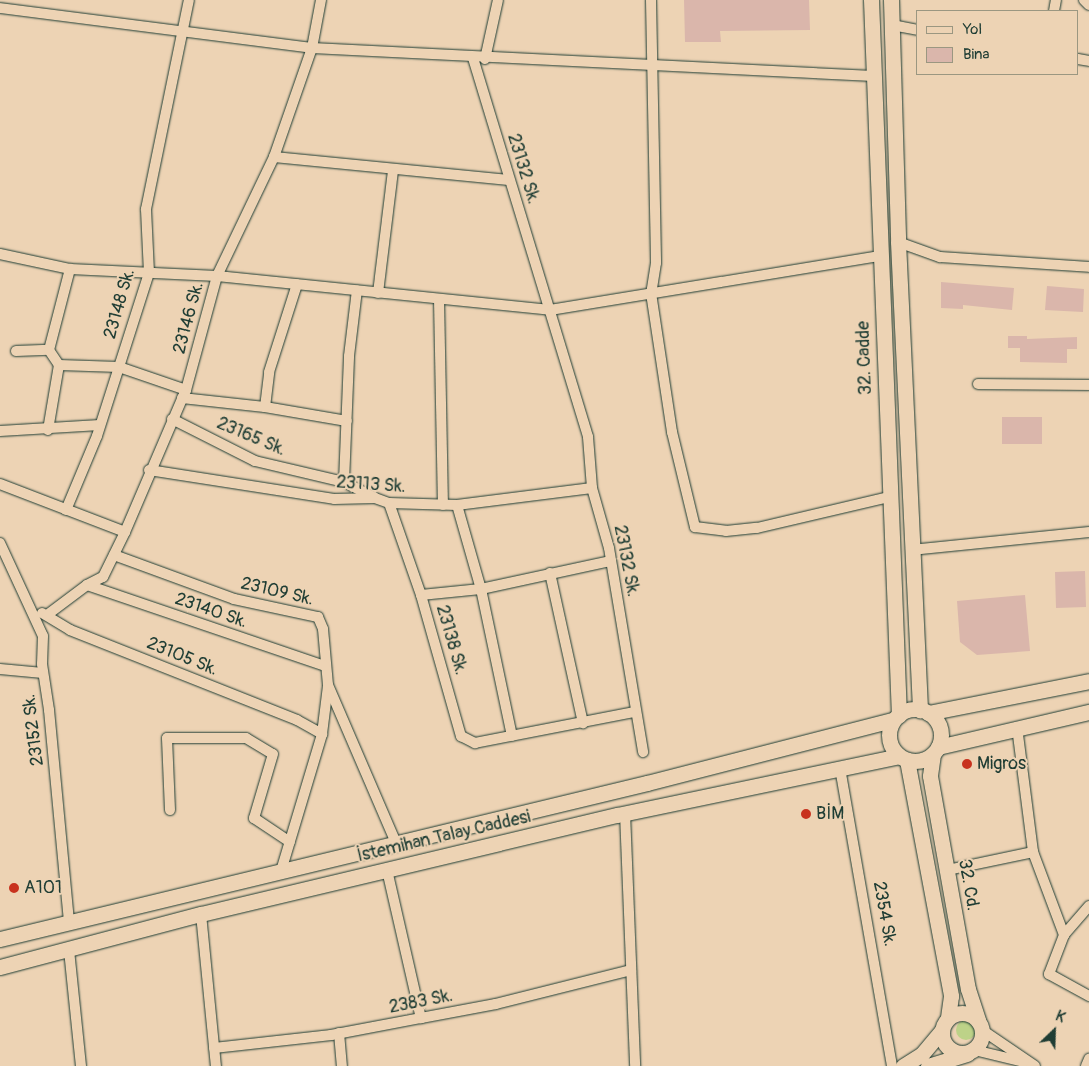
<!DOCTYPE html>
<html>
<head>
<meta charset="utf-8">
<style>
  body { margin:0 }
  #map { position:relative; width:1089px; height:1066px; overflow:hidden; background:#edd3b4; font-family:Pangolin,sans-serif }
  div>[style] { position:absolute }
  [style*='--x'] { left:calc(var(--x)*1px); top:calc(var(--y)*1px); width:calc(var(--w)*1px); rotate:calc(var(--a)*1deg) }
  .green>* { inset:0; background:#bdd288 }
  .round { border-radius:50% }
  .building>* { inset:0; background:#dab6ab }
  .roads { filter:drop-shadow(0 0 1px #1f3d34) drop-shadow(0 0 1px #1f3d34) }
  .street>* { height:10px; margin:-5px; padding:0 5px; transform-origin:5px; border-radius:5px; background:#edd3b4 }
  .secondary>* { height:15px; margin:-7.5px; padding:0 7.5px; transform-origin:7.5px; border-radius:7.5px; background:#edd3b4 }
  .secondary>.ring { margin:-7.5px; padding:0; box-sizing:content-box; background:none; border:15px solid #edd3b4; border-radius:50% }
  .dots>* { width:14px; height:14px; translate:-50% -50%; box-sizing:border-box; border:2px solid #edd3b4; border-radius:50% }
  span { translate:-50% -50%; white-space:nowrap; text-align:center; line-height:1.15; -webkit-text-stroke:4px #edd3b4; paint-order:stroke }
  .street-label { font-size:18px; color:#1f3d34 }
  .poi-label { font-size:18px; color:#1f3d34 }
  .left { translate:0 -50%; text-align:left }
  .legend { position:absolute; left:916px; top:10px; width:162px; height:65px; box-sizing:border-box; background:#edd3b4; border:1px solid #9b9781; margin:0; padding:6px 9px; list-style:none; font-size:15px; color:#1f3d34 }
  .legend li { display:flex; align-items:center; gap:10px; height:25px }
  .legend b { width:25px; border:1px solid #9b9781 }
  .north { position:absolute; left:1029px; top:1006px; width:50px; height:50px; -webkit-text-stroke:4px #edd3b4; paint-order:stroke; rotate:24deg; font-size:14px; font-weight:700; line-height:20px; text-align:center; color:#1f3d34 }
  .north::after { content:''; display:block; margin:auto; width:18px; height:22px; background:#1f3d34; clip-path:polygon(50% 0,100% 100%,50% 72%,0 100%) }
</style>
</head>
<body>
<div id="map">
  <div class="green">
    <div class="round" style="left:956px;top:1020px;width:20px;height:20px"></div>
  </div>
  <div class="building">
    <div style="clip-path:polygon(684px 0,809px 0,810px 30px,720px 31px,721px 42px,685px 42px)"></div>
    <div style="clip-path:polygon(941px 282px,1014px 288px,1012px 310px,963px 305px,963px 309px,941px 308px)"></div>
    <div style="clip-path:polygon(1047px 286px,1084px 289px,1083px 312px,1045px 310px)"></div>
    <div style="clip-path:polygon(1008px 336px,1027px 336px,1027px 339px,1077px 337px,1077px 349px,1067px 349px,1067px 363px,1020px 362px,1020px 348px,1008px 348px)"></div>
    <div style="clip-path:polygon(1002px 417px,1042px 417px,1042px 444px,1002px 444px)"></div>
    <div style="clip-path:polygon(1085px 571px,1086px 607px,1056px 608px,1055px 572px)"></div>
    <div style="clip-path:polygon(1025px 595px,1030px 651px,977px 655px,960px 642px,957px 601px)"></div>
  </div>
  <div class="roads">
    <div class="street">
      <div style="--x:651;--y:0;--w:263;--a:88.9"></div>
      <div style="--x:656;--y:263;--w:30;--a:99"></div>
      <div style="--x:651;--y:293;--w:141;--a:81.4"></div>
      <div style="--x:672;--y:432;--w:98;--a:76.4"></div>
      <div style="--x:695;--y:527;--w:31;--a:7"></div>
      <div style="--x:726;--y:531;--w:31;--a:-6"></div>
      <div style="--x:757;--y:528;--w:136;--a:-13.2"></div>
      <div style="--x:1084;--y:0;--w:7;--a:45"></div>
      <div style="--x:0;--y:8;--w:315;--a:7.3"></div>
      <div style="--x:312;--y:48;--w:562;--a:2.86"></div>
      <div style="--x:1054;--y:11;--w:11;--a:-80"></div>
      <div style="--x:892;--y:25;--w:26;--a:11"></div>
      <div style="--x:473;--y:58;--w:396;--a:73.1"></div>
      <div style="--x:588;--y:437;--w:51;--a:85.5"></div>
      <div style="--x:592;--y:488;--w:62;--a:74.2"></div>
      <div style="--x:609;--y:548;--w:207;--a:80.5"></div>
      <div style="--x:485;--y:59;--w:60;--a:-77.6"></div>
      <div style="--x:1078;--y:59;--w:11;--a:10"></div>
      <div style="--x:274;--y:157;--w:236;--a:5.6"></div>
      <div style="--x:898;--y:242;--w:45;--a:19.7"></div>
      <div style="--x:940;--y:257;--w:149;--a:3.8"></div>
      <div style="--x:0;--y:254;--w:72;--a:12.1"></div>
      <div style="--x:70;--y:269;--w:147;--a:2.7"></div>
      <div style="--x:217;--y:276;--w:335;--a:5.8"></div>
      <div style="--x:550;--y:310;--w:333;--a:-9.3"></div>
      <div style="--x:378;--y:293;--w:123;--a:-83"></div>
      <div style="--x:439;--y:299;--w:206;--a:88.9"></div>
      <div style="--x:16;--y:351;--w:33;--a:-2"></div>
      <div style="--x:59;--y:365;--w:60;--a:1.9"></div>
      <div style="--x:119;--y:367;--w:71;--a:18.9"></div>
      <div style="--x:978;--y:384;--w:111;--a:0.5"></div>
      <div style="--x:182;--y:398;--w:83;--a:6.2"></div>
      <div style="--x:265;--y:407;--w:83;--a:9.7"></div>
      <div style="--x:265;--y:407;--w:35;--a:-83"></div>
      <div style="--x:269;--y:372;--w:92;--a:-72.3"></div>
      <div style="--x:172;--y:419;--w:93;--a:26.8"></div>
      <div style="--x:255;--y:461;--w:91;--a:13.3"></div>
      <div style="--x:344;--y:482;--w:34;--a:27"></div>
      <div style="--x:48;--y:430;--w:66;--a:-80.4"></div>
      <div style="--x:59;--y:365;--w:18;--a:-124"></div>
      <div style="--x:49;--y:350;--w:84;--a:-75.5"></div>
      <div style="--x:0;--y:431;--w:100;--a:-3.4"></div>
      <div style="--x:149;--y:470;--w:187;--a:8.9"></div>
      <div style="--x:334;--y:499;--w:41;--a:-1.4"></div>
      <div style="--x:375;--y:498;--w:15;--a:20"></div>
      <div style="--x:389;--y:503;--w:68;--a:1.7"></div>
      <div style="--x:457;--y:505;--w:136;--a:-7.2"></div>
      <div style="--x:344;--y:482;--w:126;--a:-87.7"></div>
      <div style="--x:349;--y:356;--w:66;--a:-83.1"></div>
      <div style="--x:0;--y:484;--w:134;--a:21"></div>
      <div style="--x:389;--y:503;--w:97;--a:70.8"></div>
      <div style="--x:421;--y:595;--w:147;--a:74.2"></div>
      <div style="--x:461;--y:736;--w:16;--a:27"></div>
      <div style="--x:475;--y:743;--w:163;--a:-11"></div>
      <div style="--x:457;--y:505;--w:87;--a:74.1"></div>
      <div style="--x:481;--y:589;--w:150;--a:78.1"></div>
      <div style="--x:66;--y:510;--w:80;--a:-67.3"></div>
      <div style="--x:97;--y:436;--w:171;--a:-72.3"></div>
      <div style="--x:149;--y:273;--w:64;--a:-92.7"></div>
      <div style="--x:146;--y:209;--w:213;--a:-78.4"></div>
      <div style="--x:0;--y:543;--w:102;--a:65.2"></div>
      <div style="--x:43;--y:636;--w:28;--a:92"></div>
      <div style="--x:42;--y:664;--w:47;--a:81.3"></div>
      <div style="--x:49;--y:710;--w:213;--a:84.6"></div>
      <div style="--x:911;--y:550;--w:179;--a:-5.8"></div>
      <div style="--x:114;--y:555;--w:128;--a:20.1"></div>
      <div style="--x:234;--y:599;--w:86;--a:12.1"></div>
      <div style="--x:318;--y:617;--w:13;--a:67"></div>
      <div style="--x:323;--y:629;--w:56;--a:84.9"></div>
      <div style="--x:328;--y:685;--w:172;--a:66.7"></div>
      <div style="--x:550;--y:573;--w:154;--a:77.6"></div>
      <div style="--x:87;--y:585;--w:251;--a:18.8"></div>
      <div style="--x:421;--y:595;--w:60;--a:-5.7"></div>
      <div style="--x:481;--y:589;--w:133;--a:-12.2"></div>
      <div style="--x:42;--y:613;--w:33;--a:31"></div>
      <div style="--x:70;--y:630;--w:244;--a:21.6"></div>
      <div style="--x:297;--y:720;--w:29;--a:29"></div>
      <div style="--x:47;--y:615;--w:50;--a:-36.9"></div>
      <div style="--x:87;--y:585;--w:18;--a:-27"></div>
      <div style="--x:103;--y:577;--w:50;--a:-63.9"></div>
      <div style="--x:125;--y:532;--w:155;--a:-66.8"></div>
      <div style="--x:186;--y:390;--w:118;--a:-74.8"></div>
      <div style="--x:217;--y:276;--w:132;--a:-64.4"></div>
      <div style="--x:274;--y:157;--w:115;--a:-70.8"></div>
      <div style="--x:312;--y:48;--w:49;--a:-79.4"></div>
      <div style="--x:0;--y:669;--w:43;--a:5.3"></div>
      <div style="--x:1017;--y:727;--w:126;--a:82.7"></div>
      <div style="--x:1033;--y:852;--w:89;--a:69.5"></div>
      <div style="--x:840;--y:768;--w:303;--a:80.1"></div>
      <div style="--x:170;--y:810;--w:72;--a:-92.4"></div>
      <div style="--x:167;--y:738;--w:79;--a:0"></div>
      <div style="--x:246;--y:738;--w:31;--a:31"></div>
      <div style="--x:273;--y:754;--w:67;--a:106.5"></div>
      <div style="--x:254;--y:818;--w:43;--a:33.7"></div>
      <div style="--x:625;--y:813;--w:253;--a:87.7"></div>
      <div style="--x:387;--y:870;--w:152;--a:77.1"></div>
      <div style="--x:947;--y:870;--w:88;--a:-11.8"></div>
      <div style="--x:281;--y:871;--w:143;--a:-73.3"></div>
      <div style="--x:322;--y:734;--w:48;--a:-82.9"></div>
      <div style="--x:1089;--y:906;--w:38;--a:131"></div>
      <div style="--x:1064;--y:935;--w:42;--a:111"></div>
      <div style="--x:1049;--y:974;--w:46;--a:28.8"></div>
      <div style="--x:201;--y:914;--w:153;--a:84.4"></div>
      <div style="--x:69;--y:950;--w:117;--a:84.1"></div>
      <div style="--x:982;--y:1030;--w:64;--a:34.2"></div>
      <div style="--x:339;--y:1033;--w:33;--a:85"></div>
      <div style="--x:214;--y:1048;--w:118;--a:-6.3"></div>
      <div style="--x:331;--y:1035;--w:92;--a:-10.7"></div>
      <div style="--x:421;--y:1018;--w:76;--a:-10.6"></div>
      <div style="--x:496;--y:1004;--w:139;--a:-14.1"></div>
      <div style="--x:974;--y:1050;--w:51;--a:13.5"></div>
      <div style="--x:1086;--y:1066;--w:8;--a:-67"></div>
    </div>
    <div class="secondary">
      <div style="--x:871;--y:0;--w:716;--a:87.76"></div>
      <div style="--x:891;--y:0;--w:242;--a:88.3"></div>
      <div style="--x:898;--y:242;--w:469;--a:87.3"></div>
      <div class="ring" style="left:889px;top:709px;width:37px;height:37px"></div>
      <div style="--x:928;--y:713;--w:164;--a:-11.2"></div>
      <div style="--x:938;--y:747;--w:155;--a:-13.1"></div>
      <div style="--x:933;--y:754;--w:22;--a:98"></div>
      <div style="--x:930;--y:776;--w:216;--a:79.9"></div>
      <div style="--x:968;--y:989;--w:33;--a:72"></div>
      <div style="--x:907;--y:760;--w:240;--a:79.4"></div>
      <div style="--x:951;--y:996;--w:22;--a:98"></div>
      <div style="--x:0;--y:939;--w:666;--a:-13.56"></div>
      <div style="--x:647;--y:783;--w:254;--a:-14.4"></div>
      <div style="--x:0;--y:967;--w:208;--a:-14.8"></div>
      <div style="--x:201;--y:914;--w:428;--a:-13.4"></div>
      <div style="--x:617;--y:815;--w:288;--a:-11.8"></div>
      <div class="ring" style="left:942px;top:1013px;width:25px;height:25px"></div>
      <div style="--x:903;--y:1066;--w:22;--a:-32"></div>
      <div style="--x:922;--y:1054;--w:31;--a:-50"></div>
      <div style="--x:928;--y:1066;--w:41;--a:-17.1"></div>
    </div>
  </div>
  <div class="dots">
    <div style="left:967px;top:764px;background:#c8321e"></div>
    <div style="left:806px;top:814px;background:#c8321e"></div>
    <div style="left:14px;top:888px;background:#c8321e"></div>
  </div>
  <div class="street-label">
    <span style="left:523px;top:169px;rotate:73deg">23132 Sk.</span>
    <span style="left:120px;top:304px;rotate:-74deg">23148 Sk.</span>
    <span style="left:189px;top:318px;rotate:-75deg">23146 Sk.</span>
    <span style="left:865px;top:358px;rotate:-92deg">32. Cadde</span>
    <span style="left:251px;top:437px;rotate:23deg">23165 Sk.</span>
    <span style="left:371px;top:485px;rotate:4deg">23113 Sk.</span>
    <span style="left:626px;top:561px;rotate:79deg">23132 Sk.</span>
    <span style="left:277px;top:592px;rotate:13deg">23109 Sk.</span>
    <span style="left:211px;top:611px;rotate:19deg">23140 Sk.</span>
    <span style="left:451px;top:640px;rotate:74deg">23138 Sk.</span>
    <span style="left:182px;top:657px;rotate:22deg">23105 Sk.</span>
    <span style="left:34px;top:730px;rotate:-97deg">23152 Sk.</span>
    <span style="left:444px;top:837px;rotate:-13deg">İstemihan Talay Caddesi</span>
    <span style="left:968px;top:885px;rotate:80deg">32. Cd.</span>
    <span style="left:884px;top:914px;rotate:80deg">2354 Sk.</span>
    <span style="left:421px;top:1002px;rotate:-11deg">2383 Sk.</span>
  </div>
  <div class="poi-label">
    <span class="left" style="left:977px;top:764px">Migros</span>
    <span class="left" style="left:816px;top:814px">BİM</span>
    <span class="left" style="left:24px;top:888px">A101</span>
  </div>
  <ul class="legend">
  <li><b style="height:6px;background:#edd3b4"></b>Yol</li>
  <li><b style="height:14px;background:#dab6ab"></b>Bina</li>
  </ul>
  <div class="north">K</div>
</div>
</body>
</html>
